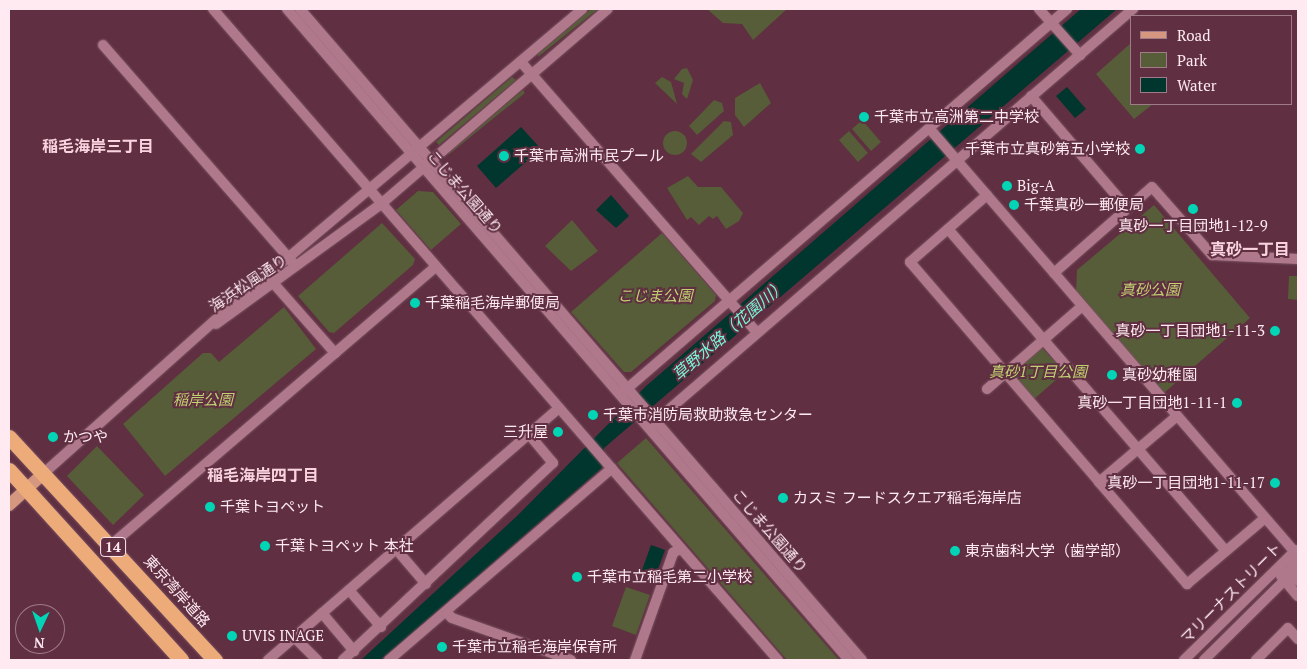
<!DOCTYPE html>
<html>
<head>
<meta charset="utf-8">
<style>
  body { margin:0 }
  #map { position:relative; width:1307px; height:669px; overflow:hidden; background:#602f41; font-family:"PT Serif","Noto Sans JP",serif }
  div>[style] { position:absolute }
  [style*='--x'] { left:calc(var(--x)*1px); top:calc(var(--y)*1px); width:calc(var(--w)*1px); rotate:calc(var(--a)*1deg) }
  .green>* { inset:0; background:#565d38 }
  .round { border-radius:50% }
  .water>* { inset:0; background:#00362d }
  .roads { filter:drop-shadow(0 0 1px #775160) drop-shadow(0 0 1px #775160) }
  .minor>* { height:10px; margin:-5px; padding:0 5px; transform-origin:5px; border-radius:5px; background:#b0788b }
  .major>* { height:12px; margin:-6px; padding:0 6px; transform-origin:6px; border-radius:6px; background:#d59780 }
  .highway>* { height:15px; margin:-7.5px; padding:0 7.5px; transform-origin:7.5px; border-radius:7.5px; background:#edab79 }
  .dots>* { width:14px; height:14px; translate:-50% -50%; box-sizing:border-box; border:2px solid #602f41; border-radius:50% }
  span { translate:-50% -50%; white-space:nowrap; text-align:center; line-height:1.15; -webkit-text-stroke:4px #602f41; paint-order:stroke }
  .shield-label span { padding:1px 4px; background:#602f41; border:1px solid; border-radius:4px; -webkit-text-stroke-width:0 }
  .shield-label { font-size:14px; color:#feeaf0; font-weight:700 }
  .poi-label { font-size:15px; color:#feeaf0 }
  .left { translate:0 -50%; text-align:left }
  .right { translate:-100% -50%; text-align:right }
  .street-label { font-size:15px; color:#feeaf0 }
  .park-label { font-size:15px; color:#c0d172; font-style:italic }
  .neighbourhood-label { font-size:16px; color:#f9d4df; font-weight:700 }
  .water-label { font-size:16px; color:#78f8dc; font-style:italic }
  .frame { position:absolute; inset:0; border:10px solid #feeaf0; pointer-events:none }
  .legend { position:absolute; left:1130px; top:15px; width:162px; height:90px; box-sizing:border-box; background:#602f41; border:1px solid #9f7a87; margin:0; padding:6px 9px; list-style:none; font-size:15px; color:#feeaf0 }
  .legend li { display:flex; align-items:center; gap:10px; height:25px }
  .legend b { width:25px; border:1px solid #9f7a87 }
  .north { position:absolute; left:15px; top:604px; width:50px; height:50px; box-sizing:border-box; background:#602f41; border:1px solid #9f7a87; border-radius:50%; rotate:183deg; font-size:14px; font-weight:700; line-height:20px; text-align:center; color:#feeaf0 }
  .north::after { content:''; display:block; margin:auto; width:18px; height:22px; background:#01d5b6; clip-path:polygon(50% 0,100% 100%,50% 72%,0 100%) }
</style>
</head>
<body>
<div id="map">
  <div class="green">
    <div style="clip-path:polygon(591px 9px,598px 9px,538px 57px,538px 54px)"></div>
    <div style="clip-path:polygon(707px 9px,787px 9px,753px 40px,742px 24px,723px 23px)"></div>
    <div style="clip-path:polygon(1131px 43px,1131px 104px,1153px 104px,1134px 119px,1096px 74px)"></div>
    <div style="clip-path:polygon(682px 69px,687px 68px,693px 80px,687px 99px,682px 94px,684px 83px,674px 79px)"></div>
    <div style="clip-path:polygon(512px 77px,516px 80px,439px 145px,436px 142px)"></div>
    <div style="clip-path:polygon(662px 77px,671px 82px,677px 104px,655px 83px)"></div>
    <div style="clip-path:polygon(760px 83px,771px 103px,744px 127px,735px 115px,735px 98px)"></div>
    <div style="clip-path:polygon(523px 90px,525px 93px,448px 155px,450px 152px)"></div>
    <div style="clip-path:polygon(714px 100px,722px 103px,724px 111px,697px 135px,689px 126px)"></div>
    <div style="clip-path:polygon(862px 120px,881px 142px,871px 151px,852px 129px)"></div>
    <div style="clip-path:polygon(724px 121px,731px 122px,733px 135px,701px 162px,691px 154px)"></div>
    <div class="round" style="left:663px;top:131px;width:24px;height:24px"></div>
    <div style="clip-path:polygon(849px 131px,868px 153px,858px 162px,839px 140px)"></div>
    <div style="clip-path:polygon(688px 176px,698px 187px,721px 187px,743px 213px,739px 221px,726px 229px,717px 216px,713px 219px,709px 216px,699px 225px,691px 217px,687px 220px,667px 188px)"></div>
    <div style="clip-path:polygon(418px 191px,433px 192px,461px 224px,431px 250px,396px 210px)"></div>
    <div style="clip-path:polygon(1154px 205px,1250px 318px,1164px 393px,1076px 291px,1077px 270px)"></div>
    <div style="clip-path:polygon(572px 220px,598px 251px,571px 271px,545px 246px)"></div>
    <div style="clip-path:polygon(382px 223px,415px 259px,413px 265px,334px 333px,329px 332px,298px 296px)"></div>
    <div style="clip-path:polygon(662px 233px,716px 295px,715px 301px,631px 372px,624px 372px,571px 312px)"></div>
    <div style="clip-path:polygon(1289px 276px,1298px 276px,1298px 300px,1288px 299px)"></div>
    <div style="clip-path:polygon(284px 307px,316px 349px,165px 476px,123px 424px,203px 353px,211px 353px,219px 362px)"></div>
    <div style="clip-path:polygon(1041px 347px,1065px 372px,1033px 400px,1012px 372px)"></div>
    <div style="clip-path:polygon(646px 438px,839px 660px,787px 660px,617px 463px)"></div>
    <div style="clip-path:polygon(97px 446px,144px 495px,113px 525px,67px 476px)"></div>
    <div style="clip-path:polygon(626px 587px,650px 595px,636px 635px,612px 626px)"></div>
  </div>
  <div class="water">
    <div style="clip-path:polygon(1081px 9px,1117px 9px,604px 448px,602px 468px,398px 645px,380px 660px,361px 660px,517px 516px,645px 387px)"></div>
    <div style="clip-path:polygon(1067px 87px,1086px 109px,1075px 118px,1056px 96px)"></div>
    <div style="clip-path:polygon(521px 127px,541px 149px,496px 188px,477px 166px)"></div>
    <div style="clip-path:polygon(611px 195px,629px 216px,616px 228px,596px 210px)"></div>
    <div style="clip-path:polygon(651px 545px,665px 550px,655px 577px,641px 573px)"></div>
  </div>
  <div class="roads">
    <div class="minor">
      <div style="--x:213;--y:9;--w:862;--a:49.05"></div>
      <div style="--x:287;--y:9;--w:860;--a:49.2"></div>
      <div style="--x:300;--y:9;--w:860;--a:49.2"></div>
      <div style="--x:1039;--y:9;--w:62;--a:48.3"></div>
      <div style="--x:103;--y:45;--w:288;--a:48.9"></div>
      <div style="--x:521;--y:62;--w:359;--a:48.9"></div>
      <div style="--x:1031;--y:96;--w:148;--a:49.4"></div>
      <div style="--x:929;--y:128;--w:559;--a:49.21"></div>
      <div style="--x:1294;--y:551;--w:22;--a:98"></div>
      <div style="--x:987;--y:195;--w:102;--a:139"></div>
      <div style="--x:910;--y:262;--w:290;--a:49.3"></div>
      <div style="--x:1099;--y:482;--w:135;--a:49.2"></div>
      <div style="--x:1187;--y:584;--w:102;--a:-40.2"></div>
      <div style="--x:948;--y:229;--w:425;--a:49.2"></div>
      <div style="--x:1054;--y:273;--w:130;--a:-41.3"></div>
      <div style="--x:1152;--y:187;--w:91;--a:48.6"></div>
      <div style="--x:1212;--y:255;--w:86;--a:2.7"></div>
      <div style="--x:275;--y:285;--w:91;--a:48.6"></div>
      <div style="--x:216;--y:324;--w:204;--a:-36"></div>
      <div style="--x:381;--y:204;--w:299;--a:-40.7"></div>
      <div style="--x:987;--y:389;--w:126;--a:-41.1"></div>
      <div style="--x:622;--y:393;--w:588;--a:-40.79"></div>
      <div style="--x:651;--y:425;--w:637;--a:-40.8"></div>
      <div style="--x:43;--y:474;--w:244;--a:-41.8"></div>
      <div style="--x:225;--y:311;--w:468;--a:-40.2"></div>
      <div style="--x:1099;--y:482;--w:102;--a:-40.2"></div>
      <div style="--x:111;--y:545;--w:427;--a:-40.6"></div>
      <div style="--x:396;--y:549;--w:46;--a:49.4"></div>
      <div style="--x:1285;--y:571;--w:16;--a:38"></div>
      <div style="--x:1281;--y:576;--w:26;--a:50"></div>
      <div style="--x:349;--y:590;--w:49;--a:49.1"></div>
      <div style="--x:446;--y:612;--w:8;--a:45"></div>
      <div style="--x:452;--y:618;--w:126;--a:19.4"></div>
      <div style="--x:322;--y:613;--w:50;--a:49.9"></div>
      <div style="--x:294;--y:637;--w:33;--a:45"></div>
      <div style="--x:268;--y:660;--w:385;--a:-40.9"></div>
      <div style="--x:343;--y:660;--w:288;--a:-43.2"></div>
      <div style="--x:553;--y:463;--w:38;--a:-130"></div>
      <div style="--x:389;--y:660;--w:294;--a:-40.7"></div>
      <div style="--x:635;--y:660;--w:114;--a:-70.4"></div>
      <div style="--x:673;--y:553;--w:9;--a:-32"></div>
      <div style="--x:1184;--y:660;--w:157;--a:-44.5"></div>
      <div style="--x:1204;--y:660;--w:129;--a:-44.7"></div>
      <div style="--x:1256;--y:660;--w:45;--a:-45"></div>
      <div style="--x:1288;--y:628;--w:15;--a:48"></div>
    </div>
    <div class="major">
      <div style="--x:9;--y:505;--w:46;--a:-42.4"></div>
    </div>
    <div class="highway">
      <div style="--x:9;--y:437;--w:304;--a:47.3"></div>
      <div style="--x:9;--y:470;--w:256;--a:47.8"></div>
    </div>
  </div>
  <div class="dots">
    <div style="left:864px;top:117px;background:#01d5b6"></div>
    <div style="left:1140px;top:149px;background:#01d5b6"></div>
    <div style="left:504px;top:156px;background:#01d5b6"></div>
    <div style="left:1007px;top:186px;background:#01d5b6"></div>
    <div style="left:1014px;top:205px;background:#01d5b6"></div>
    <div style="left:1193px;top:209px;background:#01d5b6"></div>
    <div style="left:415px;top:303px;background:#01d5b6"></div>
    <div style="left:1275px;top:331px;background:#01d5b6"></div>
    <div style="left:1112px;top:375px;background:#01d5b6"></div>
    <div style="left:1237px;top:403px;background:#01d5b6"></div>
    <div style="left:593px;top:415px;background:#01d5b6"></div>
    <div style="left:558px;top:432px;background:#01d5b6"></div>
    <div style="left:53px;top:437px;background:#01d5b6"></div>
    <div style="left:1275px;top:483px;background:#01d5b6"></div>
    <div style="left:783px;top:498px;background:#01d5b6"></div>
    <div style="left:210px;top:507px;background:#01d5b6"></div>
    <div style="left:265px;top:546px;background:#01d5b6"></div>
    <div style="left:955px;top:551px;background:#01d5b6"></div>
    <div style="left:577px;top:577px;background:#01d5b6"></div>
    <div style="left:232px;top:636px;background:#01d5b6"></div>
    <div style="left:442px;top:647px;background:#01d5b6"></div>
  </div>
  <div class="shield-label">
    <span style="left:113px;top:547px">14</span>
  </div>
  <div class="poi-label">
    <span class="left" style="left:874px;top:117px">千葉市立高洲第二中学校</span>
    <span class="right" style="left:1130px;top:149px">千葉市立真砂第五小学校</span>
    <span class="left" style="left:514px;top:156px">千葉市高洲市民プール</span>
    <span class="left" style="left:1017px;top:186px">Big-A</span>
    <span class="left" style="left:1024px;top:205px">千葉真砂一郵便局</span>
    <span style="left:1193px;top:226px">真砂一丁目団地1-12-9</span>
    <span class="left" style="left:425px;top:303px">千葉稲毛海岸郵便局</span>
    <span class="right" style="left:1265px;top:331px">真砂一丁目団地1-11-3</span>
    <span class="left" style="left:1122px;top:375px">真砂幼稚園</span>
    <span class="right" style="left:1227px;top:403px">真砂一丁目団地1-11-1</span>
    <span class="left" style="left:603px;top:415px">千葉市消防局救助救急センター</span>
    <span class="right" style="left:548px;top:432px">三升屋</span>
    <span class="left" style="left:63px;top:437px">かつや</span>
    <span class="right" style="left:1265px;top:483px">真砂一丁目団地1-11-17</span>
    <span class="left" style="left:793px;top:498px">カスミ フードスクエア稲毛海岸店</span>
    <span class="left" style="left:220px;top:507px">千葉トヨペット</span>
    <span class="left" style="left:275px;top:546px">千葉トヨペット 本社</span>
    <span class="left" style="left:965px;top:551px">東京歯科大学（歯学部）</span>
    <span class="left" style="left:587px;top:577px">千葉市立稲毛第二小学校</span>
    <span class="left" style="left:242px;top:636px">UVIS INAGE</span>
    <span class="left" style="left:452px;top:647px">千葉市立稲毛海岸保育所</span>
  </div>
  <div class="street-label">
    <span style="left:465px;top:192px;rotate:49deg">こじま公園通り</span>
    <span style="left:248px;top:283px;rotate:-34deg">海浜松風通り</span>
    <span style="left:770px;top:531px;rotate:49deg">こじま公園通り</span>
    <span style="left:177px;top:591px;rotate:48deg">東京湾岸道路</span>
    <span style="left:1231px;top:593px;rotate:-45deg">マリーナストリート</span>
  </div>
  <div class="park-label">
    <span style="left:1150px;top:290px">真砂公園</span>
    <span style="left:655px;top:296px">こじま公園</span>
    <span style="left:1038px;top:372px">真砂1丁目公園</span>
    <span style="left:203px;top:400px">稲岸公園</span>
  </div>
  <div class="neighbourhood-label">
    <span style="left:98px;top:146px">稲毛海岸三丁目</span>
    <span style="left:1250px;top:249px">真砂一丁目</span>
    <span style="left:263px;top:475px">稲毛海岸四丁目</span>
  </div>
  <div class="water-label">
    <span style="left:729px;top:330px;rotate:-41deg">草野水路（花園川）</span>
  </div>
  <div class="frame"></div>
  <ul class="legend">
  <li><b style="height:6px;background:#d59780"></b>Road</li>
  <li><b style="height:14px;background:#565d38"></b>Park</li>
  <li><b style="height:14px;background:#00362d"></b>Water</li>
  </ul>
  <div class="north">N</div>
</div>
</body>
</html>
